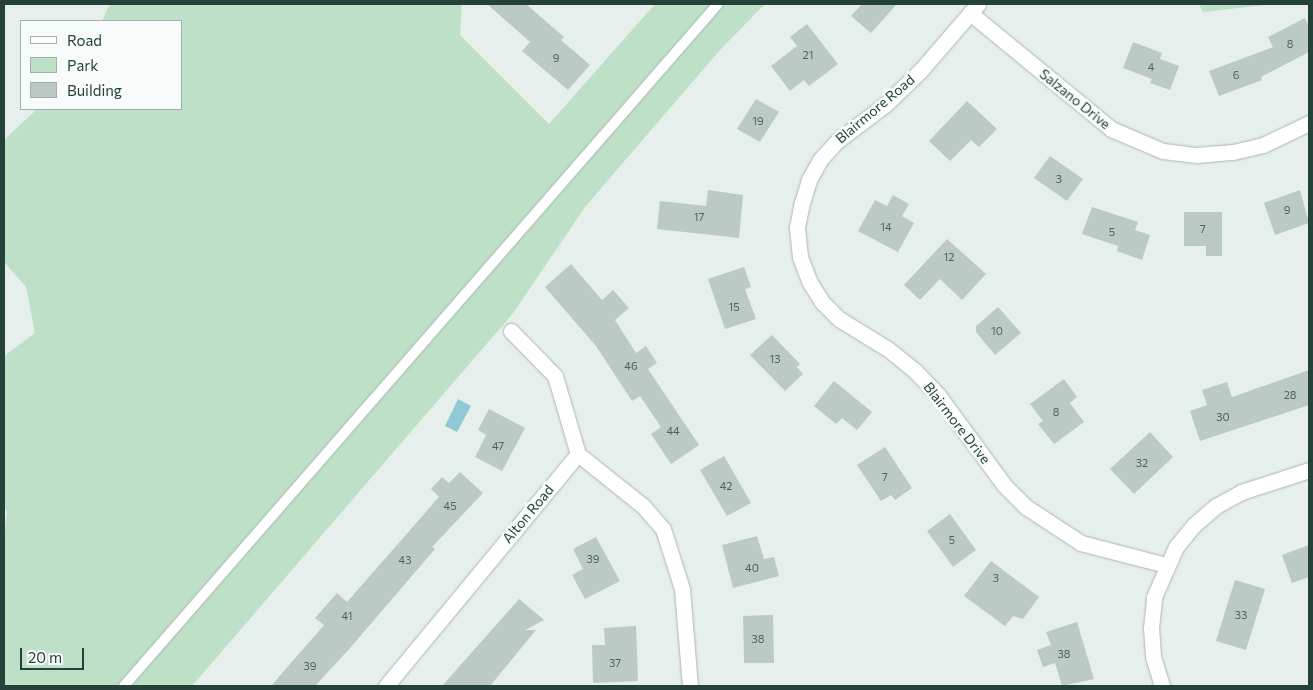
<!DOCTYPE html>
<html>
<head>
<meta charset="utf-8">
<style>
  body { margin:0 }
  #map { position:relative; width:1313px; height:690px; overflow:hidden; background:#e6efeb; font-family:Commissioner,sans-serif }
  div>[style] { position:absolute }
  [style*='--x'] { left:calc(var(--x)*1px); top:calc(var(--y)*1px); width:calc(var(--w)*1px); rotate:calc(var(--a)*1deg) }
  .green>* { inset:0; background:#bfe0c8 }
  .water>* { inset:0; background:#8ec9d4 }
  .building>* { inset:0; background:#bbcac4 }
  .roads { filter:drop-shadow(0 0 1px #a8b8b2) drop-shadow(0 0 1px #a8b8b2) }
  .lane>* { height:10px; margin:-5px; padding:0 5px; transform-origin:5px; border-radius:5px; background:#fff }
  .street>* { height:15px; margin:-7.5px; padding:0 7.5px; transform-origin:7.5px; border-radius:7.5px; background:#fff }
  span { translate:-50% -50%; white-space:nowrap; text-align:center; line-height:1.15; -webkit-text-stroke:5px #f7fbf9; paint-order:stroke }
  .number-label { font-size:11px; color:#4a645c }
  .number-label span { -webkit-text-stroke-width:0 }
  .street-label { font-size:14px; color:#24423a }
  .frame { position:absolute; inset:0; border:5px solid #24423a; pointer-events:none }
  .legend { position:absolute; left:20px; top:20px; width:162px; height:90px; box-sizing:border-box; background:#f7fbf9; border:1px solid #a3b1ad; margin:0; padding:6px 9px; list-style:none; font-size:15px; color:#24423a }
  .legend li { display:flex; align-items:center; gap:10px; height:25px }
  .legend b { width:25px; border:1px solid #a3b1ad }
  .scale { position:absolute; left:20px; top:648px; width:64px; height:22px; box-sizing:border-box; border:2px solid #24423a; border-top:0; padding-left:6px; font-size:15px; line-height:18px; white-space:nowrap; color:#24423a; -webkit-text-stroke:4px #f7fbf9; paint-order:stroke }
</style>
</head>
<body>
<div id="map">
  <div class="green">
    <div style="clip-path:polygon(110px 4px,462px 4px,460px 35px,549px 124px,655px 4px,765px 4px,720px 50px,585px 207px,514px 312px,192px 686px,4px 686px,4px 540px,7px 511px,4px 509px,4px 356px,35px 333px,26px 287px,4px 262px,4px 140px,37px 109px,181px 109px,181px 21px,102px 21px)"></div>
    <div style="clip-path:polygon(1199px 4px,1274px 4px,1203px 12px)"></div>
  </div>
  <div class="water">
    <div style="clip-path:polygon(458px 399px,471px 406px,457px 432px,445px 426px)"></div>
  </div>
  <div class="building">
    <div style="clip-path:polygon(487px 4px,526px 4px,564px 37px,561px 40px,590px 65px,568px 90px,522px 51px,530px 42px)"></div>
    <div style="clip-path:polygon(862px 4px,897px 4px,871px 33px,851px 16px)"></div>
    <div style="clip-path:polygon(1305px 18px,1309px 27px,1309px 52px,1261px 77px,1262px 80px,1219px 96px,1209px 71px,1273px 47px,1268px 37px)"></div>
    <div style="clip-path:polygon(807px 24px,838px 64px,809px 86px,804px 80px,790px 91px,771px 66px,797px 46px,790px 37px)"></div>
    <div style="clip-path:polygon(1133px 42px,1162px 53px,1160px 59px,1179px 66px,1170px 90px,1150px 83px,1152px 79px,1123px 68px)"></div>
    <div style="clip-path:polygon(756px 99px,779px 112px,760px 142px,737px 129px)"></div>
    <div style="clip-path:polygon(967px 101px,997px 129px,979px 147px,971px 140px,950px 161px,929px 141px)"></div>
    <div style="clip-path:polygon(1050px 156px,1083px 179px,1067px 201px,1034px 178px)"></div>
    <div style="clip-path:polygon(708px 190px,743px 195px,739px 238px,657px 229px,660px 201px,706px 206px)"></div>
    <div style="clip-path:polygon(1300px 190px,1309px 223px,1275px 235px,1264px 203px)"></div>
    <div style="clip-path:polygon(893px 195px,909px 204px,902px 216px,914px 223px,898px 252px,858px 231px,875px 200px,887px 206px)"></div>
    <div style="clip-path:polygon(1092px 207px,1138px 222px,1135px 230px,1150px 235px,1142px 260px,1117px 251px,1118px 246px,1082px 234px)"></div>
    <div style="clip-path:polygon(1184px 212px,1222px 212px,1222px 256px,1206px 256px,1206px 246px,1184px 246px)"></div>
    <div style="clip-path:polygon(947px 239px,986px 274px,962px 300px,940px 279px,920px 300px,904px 285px)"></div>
    <div style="clip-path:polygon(571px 264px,602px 300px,613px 290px,629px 308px,615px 320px,636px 353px,646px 346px,657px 363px,648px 369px,699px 445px,671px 464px,651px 434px,661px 427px,640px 396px,632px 401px,596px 346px,545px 287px)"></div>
    <div style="clip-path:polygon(744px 267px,751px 287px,745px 289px,756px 319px,725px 329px,708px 279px)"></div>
    <div style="clip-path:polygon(998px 307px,1021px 333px,995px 355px,976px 332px,976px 326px)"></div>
    <div style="clip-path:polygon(772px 335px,800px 364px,797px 367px,803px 374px,785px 391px,750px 355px)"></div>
    <div style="clip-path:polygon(1309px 370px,1309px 405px,1200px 441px,1190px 411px,1207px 405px,1202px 390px,1227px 382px,1232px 397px)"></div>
    <div style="clip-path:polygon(1064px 379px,1077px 397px,1070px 403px,1084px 422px,1054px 444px,1038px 424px,1043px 421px,1030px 404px)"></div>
    <div style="clip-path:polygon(834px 381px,872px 412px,857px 430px,842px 418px,836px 424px,814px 406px)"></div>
    <div style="clip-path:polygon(489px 409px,525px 428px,502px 471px,475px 457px,486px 435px,478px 430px)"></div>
    <div style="clip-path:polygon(1150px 432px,1173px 457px,1134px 494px,1110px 469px)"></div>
    <div style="clip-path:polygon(885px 447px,912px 488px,895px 500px,891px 495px,881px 501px,857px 465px)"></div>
    <div style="clip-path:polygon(724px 456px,751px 503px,727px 516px,700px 470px)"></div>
    <div style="clip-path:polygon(460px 472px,483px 493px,432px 547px,435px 549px,350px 648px,315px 686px,271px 686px,324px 625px,315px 618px,337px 593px,347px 602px,439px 497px,431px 489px,442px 477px,449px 483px)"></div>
    <div style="clip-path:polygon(950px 514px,976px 550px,953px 567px,927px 531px)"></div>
    <div style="clip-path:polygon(757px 536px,764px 559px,774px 557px,779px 576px,733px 588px,722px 545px)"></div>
    <div style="clip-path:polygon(596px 537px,620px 581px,585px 599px,572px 575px,583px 569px,573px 549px)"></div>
    <div style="clip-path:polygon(1309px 545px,1309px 577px,1292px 583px,1282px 555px)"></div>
    <div style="clip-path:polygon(991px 561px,1039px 597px,1023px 619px,1013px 616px,1005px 626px,964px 596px)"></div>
    <div style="clip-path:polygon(1235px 580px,1265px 589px,1246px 650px,1216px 641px)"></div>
    <div style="clip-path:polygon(519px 599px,544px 620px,525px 630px,536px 630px,490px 686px,442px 686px)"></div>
    <div style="clip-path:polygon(773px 615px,774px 663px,744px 663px,743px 616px)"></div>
    <div style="clip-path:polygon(1077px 622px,1094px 679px,1062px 686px,1055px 663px,1043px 667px,1037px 650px,1051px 645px,1046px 632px)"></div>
    <div style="clip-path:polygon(636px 626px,638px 681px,593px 683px,592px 645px,605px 645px,604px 628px)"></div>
  </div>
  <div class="roads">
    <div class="lane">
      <div style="--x:124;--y:686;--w:904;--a:-48.95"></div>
    </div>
    <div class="street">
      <div style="--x:978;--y:4;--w:87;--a:130.8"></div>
      <div style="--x:921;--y:70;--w:49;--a:135.8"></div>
      <div style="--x:886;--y:104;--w:61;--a:142.9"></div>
      <div style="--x:837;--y:141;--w:25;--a:132"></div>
      <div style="--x:820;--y:160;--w:23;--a:119"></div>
      <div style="--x:809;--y:180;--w:28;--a:107"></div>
      <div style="--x:801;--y:207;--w:21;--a:101"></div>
      <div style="--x:797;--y:228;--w:29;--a:84"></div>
      <div style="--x:800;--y:257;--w:26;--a:69"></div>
      <div style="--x:809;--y:281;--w:25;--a:58"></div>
      <div style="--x:822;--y:302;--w:24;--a:45"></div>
      <div style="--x:839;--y:319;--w:57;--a:31.5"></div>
      <div style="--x:888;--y:349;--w:36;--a:39"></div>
      <div style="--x:916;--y:372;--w:32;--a:46"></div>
      <div style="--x:938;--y:395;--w:112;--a:53.7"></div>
      <div style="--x:1004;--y:485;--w:31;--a:45"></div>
      <div style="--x:1026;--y:507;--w:66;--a:33.2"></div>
      <div style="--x:1081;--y:543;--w:88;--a:14.5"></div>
      <div style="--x:970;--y:13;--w:183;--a:39.4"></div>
      <div style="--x:1111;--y:129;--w:56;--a:22.9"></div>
      <div style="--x:1163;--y:151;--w:34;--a:7"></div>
      <div style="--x:1197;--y:155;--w:36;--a:-5"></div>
      <div style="--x:1233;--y:152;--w:31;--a:-13"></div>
      <div style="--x:1263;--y:145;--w:51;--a:-25.6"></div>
      <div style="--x:511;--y:331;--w:63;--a:45.6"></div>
      <div style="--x:555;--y:376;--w:81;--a:73.6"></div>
      <div style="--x:578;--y:454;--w:83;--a:38.7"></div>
      <div style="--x:643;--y:506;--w:30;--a:49"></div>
      <div style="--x:663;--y:529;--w:63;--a:72.4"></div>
      <div style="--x:682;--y:589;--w:97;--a:85.3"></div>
      <div style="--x:386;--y:686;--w:301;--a:-50.4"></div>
      <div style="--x:1162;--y:686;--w:31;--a:-107"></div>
      <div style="--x:1153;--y:656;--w:28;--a:-94"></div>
      <div style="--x:1151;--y:628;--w:31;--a:-84"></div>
      <div style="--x:1154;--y:597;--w:55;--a:-66.3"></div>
      <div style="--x:1176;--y:547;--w:28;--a:-51"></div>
      <div style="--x:1194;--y:525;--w:29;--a:-41"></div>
      <div style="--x:1216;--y:506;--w:29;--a:-29"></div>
      <div style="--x:1241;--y:492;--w:71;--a:-17.9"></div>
    </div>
  </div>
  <div class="number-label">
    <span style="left:1290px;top:44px">8</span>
    <span style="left:808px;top:55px">21</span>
    <span style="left:556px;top:58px">9</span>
    <span style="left:1151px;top:67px">4</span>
    <span style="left:1236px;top:75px">6</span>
    <span style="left:758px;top:121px">19</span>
    <span style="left:1059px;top:179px">3</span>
    <span style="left:1287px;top:210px">9</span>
    <span style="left:699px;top:217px">17</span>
    <span style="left:886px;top:227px">14</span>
    <span style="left:1203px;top:229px">7</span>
    <span style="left:1112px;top:232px">5</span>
    <span style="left:949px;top:257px">12</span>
    <span style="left:734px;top:307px">15</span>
    <span style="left:997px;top:331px">10</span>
    <span style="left:775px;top:359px">13</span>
    <span style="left:631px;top:366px">46</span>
    <span style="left:1290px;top:395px">28</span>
    <span style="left:1056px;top:412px">8</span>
    <span style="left:1223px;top:417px">30</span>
    <span style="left:673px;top:431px">44</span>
    <span style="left:498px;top:446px">47</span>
    <span style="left:1142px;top:463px">32</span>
    <span style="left:885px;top:477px">7</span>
    <span style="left:726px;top:486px">42</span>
    <span style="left:450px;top:506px">45</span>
    <span style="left:952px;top:540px">5</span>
    <span style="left:593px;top:559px">39</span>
    <span style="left:405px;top:560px">43</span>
    <span style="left:752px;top:568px">40</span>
    <span style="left:996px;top:578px">3</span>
    <span style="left:1241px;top:615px">33</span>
    <span style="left:347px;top:616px">41</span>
    <span style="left:758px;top:639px">38</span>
    <span style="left:1064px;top:654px">38</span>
    <span style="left:615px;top:663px">37</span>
    <span style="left:310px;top:666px">39</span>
  </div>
  <div class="street-label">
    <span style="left:1075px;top:99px;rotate:39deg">Salzano Drive</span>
    <span style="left:875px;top:109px;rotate:-40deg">Blairmore Road</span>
    <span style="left:957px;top:423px;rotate:52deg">Blairmore Drive</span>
    <span style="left:528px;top:514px;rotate:-50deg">Alton Road</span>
  </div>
  <div class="frame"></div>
  <ul class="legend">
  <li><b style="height:6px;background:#fff"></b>Road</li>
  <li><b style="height:14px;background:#bfe0c8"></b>Park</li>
  <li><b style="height:14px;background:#bbcac4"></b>Building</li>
  </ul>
  <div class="scale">20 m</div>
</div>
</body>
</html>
